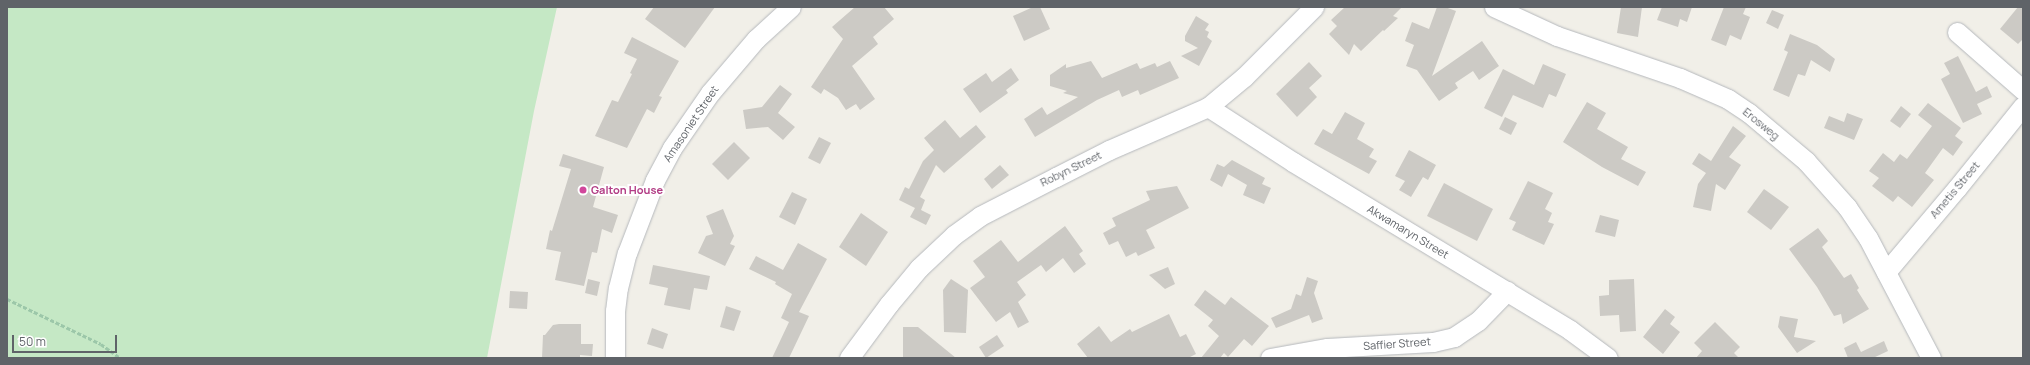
<!DOCTYPE html>
<html>
<head>
<meta charset="utf-8">
<style>
  body { margin:0 }
  #map { position:relative; width:2030px; height:365px; overflow:hidden; background:#f1efe8; font-family:Manrope,sans-serif }
  div>[style] { position:absolute }
  [style*='--x'] { left:calc(var(--x)*1px); top:calc(var(--y)*1px); width:calc(var(--w)*1px); rotate:calc(var(--a)*1deg) }
  .green>* { inset:0; background:#c5e8c5 }
  .building>* { inset:0; background:#cccac5 }
  .path>* { height:2.5px; margin-top:-1.25px; transform-origin:0; background:repeating-linear-gradient(90deg,#9cc7a9 0 4px,transparent 0 6px) }
  .roads { filter:drop-shadow(0 0 1px #b5b8bc) drop-shadow(0 0 1px #b5b8bc) }
  .minor>* { height:19px; margin:-9.5px; padding:0 9.5px; transform-origin:9.5px; border-radius:9.5px; background:#fff }
  .dots>* { width:11px; height:11px; translate:-50% -50%; box-sizing:border-box; border:2px solid #fff; border-radius:50% }
  span { translate:-50% -50%; white-space:nowrap; text-align:center; line-height:1.15; -webkit-text-stroke:4px #fff; paint-order:stroke }
  .street-label { font-size:11px; color:#5f6368 }
  .hotel-label { font-size:11px; color:#b23c85; font-weight:700 }
  .left { translate:0 -50%; text-align:left }
  .frame { position:absolute; inset:0; border:8px solid #5f6368; pointer-events:none }
  .scale { position:absolute; left:12px; top:335px; width:105px; height:18px; box-sizing:border-box; border:2px solid #5f6368; border-top:0; padding-left:5px; font-size:12px; line-height:14px; white-space:nowrap; color:#5f6368; -webkit-text-stroke:3px #fff; paint-order:stroke }
</style>
</head>
<body>
<div id="map">
  <div class="green">
    <div style="clip-path:polygon(7px 7px,557px 7px,534px 111px,487px 358px,7px 358px)"></div>
  </div>
  <div class="building">
    <div style="clip-path:polygon(654px 7px,715px 7px,685px 48px,645px 19px)"></div>
    <div style="clip-path:polygon(855px 7px,884px 7px,894px 19px,873px 37px,878px 44px,852px 66px,875px 99px,860px 110px,856px 104px,846px 110px,838px 98px,824px 89px,821px 94px,811px 87px,843px 39px,832px 27px)"></div>
    <div style="clip-path:polygon(1033px 7px,1040px 7px,1050px 29px,1024px 41px,1013px 16px)"></div>
    <div style="clip-path:polygon(1345px 7px,1402px 7px,1393px 16px,1398px 18px,1384px 31px,1383px 30px,1361px 51px,1354px 44px,1349px 55px,1329px 34px,1337px 26px,1331px 20px)"></div>
    <div style="clip-path:polygon(1437px 7px,1445px 7px,1456px 11px,1432px 76px,1482px 41px,1499px 66px,1479px 80px,1473px 71px,1455px 83px,1458px 88px,1439px 101px,1417px 70px,1406px 66px,1414px 45px,1405px 41px,1412px 22px,1429px 29px)"></div>
    <div style="clip-path:polygon(1621px 7px,1642px 7px,1638px 37px,1617px 33px)"></div>
    <div style="clip-path:polygon(1662px 7px,1692px 7px,1687px 22px,1680px 19px,1678px 27px,1657px 20px)"></div>
    <div style="clip-path:polygon(1724px 7px,1746px 7px,1743px 14px,1750px 17px,1741px 40px,1730px 35px,1726px 46px,1711px 40px)"></div>
    <div style="clip-path:polygon(2018px 7px,2023px 7px,2023px 39px,2018px 44px,2000px 29px)"></div>
    <div style="clip-path:polygon(1772px 10px,1784px 15px,1778px 29px,1766px 23px)"></div>
    <div style="clip-path:polygon(1196px 16px,1209px 24px,1205px 30px,1209px 32px,1207px 37px,1212px 41px,1199px 66px,1181px 56px,1198px 48px,1185px 41px,1185px 36px)"></div>
    <div style="clip-path:polygon(1790px 34px,1817px 45px,1835px 59px,1830px 72px,1811px 60px,1805px 76px,1798px 74px,1789px 97px,1773px 90px,1788px 52px,1784px 50px)"></div>
    <div style="clip-path:polygon(632px 37px,679px 61px,659px 96px,662px 97px,654px 113px,647px 109px,627px 148px,595px 136px,612px 100px,618px 102px,632px 74px,630px 73px,637px 59px,624px 53px)"></div>
    <div style="clip-path:polygon(1958px 56px,1976px 92px,1987px 86px,1992px 97px,1977px 104px,1982px 114px,1963px 123px,1941px 79px,1950px 74px,1944px 63px)"></div>
    <div style="clip-path:polygon(1091px 61px,1102px 78px,1137px 63px,1140px 69px,1155px 63px,1157px 67px,1170px 61px,1179px 78px,1140px 95px,1138px 90px,1122px 97px,1119px 90px,1097px 100px,1035px 137px,1024px 119px,1042px 107px,1047px 115px,1078px 97px,1063px 93px,1067px 91px,1050px 86px,1050px 75px,1066px 64px,1066px 68px)"></div>
    <div style="clip-path:polygon(1309px 62px,1322px 76px,1309px 88px,1317px 97px,1297px 117px,1276px 94px)"></div>
    <div style="clip-path:polygon(1543px 64px,1566px 74px,1556px 97px,1549px 94px,1543px 108px,1513px 95px,1502px 117px,1484px 108px,1503px 69px,1534px 85px)"></div>
    <div style="clip-path:polygon(1011px 68px,1019px 80px,1006px 90px,1008px 93px,980px 113px,963px 89px,986px 73px,992px 82px)"></div>
    <div style="clip-path:polygon(780px 85px,792px 94px,778px 113px,795px 127px,783px 140px,768px 127px,746px 129px,743px 110px,762px 107px)"></div>
    <div style="clip-path:polygon(1587px 102px,1606px 113px,1597px 129px,1628px 147px,1621px 159px,1646px 172px,1638px 186px,1602px 167px,1563px 142px)"></div>
    <div style="clip-path:polygon(1928px 103px,1961px 128px,1955px 136px,1963px 142px,1953px 156px,1943px 148px,1925px 173px,1934px 180px,1912px 207px,1898px 196px,1893px 202px,1872px 186px,1879px 178px,1869px 171px,1883px 153px,1894px 162px,1900px 154px,1907px 159px,1932px 126px,1918px 115px)"></div>
    <div style="clip-path:polygon(1901px 106px,1911px 114px,1900px 128px,1890px 121px)"></div>
    <div style="clip-path:polygon(1345px 112px,1365px 123px,1357px 139px,1374px 149px,1369px 157px,1377px 161px,1369px 174px,1314px 144px,1323px 129px,1332px 134px)"></div>
    <div style="clip-path:polygon(1847px 113px,1863px 119px,1854px 140px,1824px 128px,1829px 116px,1844px 122px)"></div>
    <div style="clip-path:polygon(1505px 117px,1517px 123px,1511px 135px,1499px 129px)"></div>
    <div style="clip-path:polygon(945px 120px,960px 138px,976px 125px,986px 137px,944px 173px,936px 165px,920px 197px,925px 200px,921px 210px,931px 215px,926px 225px,910px 217px,915px 208px,899px 200px,905px 187px,909px 189px,923px 161px,934px 150px,924px 138px)"></div>
    <div style="clip-path:polygon(1733px 126px,1746px 136px,1729px 157px,1741px 165px,1725px 190px,1716px 184px,1711px 211px,1693px 207px,1698px 184px,1706px 173px,1692px 164px,1699px 153px,1711px 161px)"></div>
    <div style="clip-path:polygon(819px 137px,831px 143px,820px 164px,808px 158px)"></div>
    <div style="clip-path:polygon(734px 142px,750px 158px,728px 180px,712px 164px)"></div>
    <div style="clip-path:polygon(1409px 150px,1436px 165px,1428px 180px,1423px 177px,1411px 197px,1399px 190px,1405px 181px,1395px 176px)"></div>
    <div style="clip-path:polygon(563px 154px,604px 167px,593px 207px,618px 215px,612px 233px,602px 229px,597px 253px,592px 252px,584px 286px,555px 280px,561px 252px,546px 249px,550px 230px,552px 231px,571px 169px,559px 166px)"></div>
    <div style="clip-path:polygon(1232px 160px,1265px 178px,1262px 184px,1271px 188px,1264px 204px,1243px 195px,1247px 185px,1228px 174px,1222px 187px,1210px 180px,1217px 164px,1224px 167px)"></div>
    <div style="clip-path:polygon(1000px 165px,1009px 175px,992px 189px,984px 179px)"></div>
    <div style="clip-path:polygon(1528px 181px,1553px 193px,1545px 209px,1552px 213px,1548px 222px,1554px 224px,1544px 245px,1512px 230px,1516px 222px,1509px 219px)"></div>
    <div style="clip-path:polygon(1444px 183px,1493px 209px,1477px 241px,1427px 216px)"></div>
    <div style="clip-path:polygon(1177px 186px,1189px 208px,1146px 230px,1155px 248px,1138px 256px,1136px 252px,1126px 257px,1118px 241px,1109px 245px,1103px 233px,1116px 226px,1112px 218px,1150px 200px,1146px 191px)"></div>
    <div style="clip-path:polygon(1764px 189px,1789px 207px,1771px 230px,1747px 212px)"></div>
    <div style="clip-path:polygon(792px 192px,807px 199px,795px 225px,779px 217px)"></div>
    <div style="clip-path:polygon(723px 209px,734px 236px,730px 244px,735px 246px,725px 266px,698px 253px,706px 236px,713px 234px,706px 216px)"></div>
    <div style="clip-path:polygon(861px 213px,888px 232px,866px 266px,839px 247px)"></div>
    <div style="clip-path:polygon(1600px 215px,1619px 220px,1615px 237px,1595px 232px)"></div>
    <div style="clip-path:polygon(1065px 226px,1083px 251px,1079px 254px,1086px 264px,1074px 273px,1063px 258px,1046px 272px,1041px 265px,1017px 282px,1026px 295px,1018px 302px,1029px 322px,1018px 328px,1010px 312px,996px 322px,970px 288px,985px 277px,973px 261px,1001px 240px,1018px 262px)"></div>
    <div style="clip-path:polygon(1818px 228px,1828px 241px,1822px 247px,1844px 278px,1851px 274px,1859px 288px,1857px 290px,1869px 309px,1843px 324px,1841px 314px,1834px 316px,1817px 287px,1789px 249px)"></div>
    <div style="clip-path:polygon(798px 243px,827px 259px,799px 312px,809px 316px,789px 358px,772px 358px,789px 322px,781px 318px,792px 294px,775px 284px,776px 282px,749px 269px,756px 256px,783px 270px)"></div>
    <div style="clip-path:polygon(653px 265px,710px 276px,707px 290px,694px 288px,690px 310px,664px 305px,668px 288px,649px 284px)"></div>
    <div style="clip-path:polygon(1168px 267px,1175px 284px,1165px 289px,1149px 275px)"></div>
    <div style="clip-path:polygon(1307px 277px,1318px 281px,1314px 293px,1323px 319px,1312px 323px,1309px 315px,1276px 328px,1271px 318px,1291px 309px,1296px 294px,1301px 296px)"></div>
    <div style="clip-path:polygon(588px 279px,600px 282px,597px 296px,585px 293px)"></div>
    <div style="clip-path:polygon(951px 279px,968px 290px,966px 333px,944px 332px,943px 290px)"></div>
    <div style="clip-path:polygon(1634px 279px,1636px 331px,1620px 332px,1619px 315px,1600px 316px,1599px 296px,1609px 295px,1609px 280px)"></div>
    <div style="clip-path:polygon(1205px 290px,1225px 305px,1231px 297px,1269px 326px,1252px 346px,1244px 339px,1228px 357px,1224px 353px,1220px 358px,1201px 358px,1219px 336px,1208px 326px,1213px 320px,1194px 305px)"></div>
    <div style="clip-path:polygon(510px 291px,528px 292px,527px 309px,509px 308px)"></div>
    <div style="clip-path:polygon(726px 306px,741px 311px,734px 331px,720px 327px)"></div>
    <div style="clip-path:polygon(1665px 309px,1675px 317px,1670px 324px,1680px 332px,1663px 354px,1643px 337px)"></div>
    <div style="clip-path:polygon(1169px 314px,1180px 337px,1186px 334px,1196px 354px,1188px 358px,1088px 358px,1077px 344px,1099px 326px,1111px 342px,1130px 329px,1132px 332px)"></div>
    <div style="clip-path:polygon(1780px 316px,1798px 319px,1794px 337px,1816px 341px,1797px 353px,1778px 327px)"></div>
    <div style="clip-path:polygon(1715px 322px,1740px 347px,1734px 353px,1739px 358px,1696px 358px,1702px 351px,1694px 343px)"></div>
    <div style="clip-path:polygon(559px 324px,581px 324px,581px 344px,593px 344px,592px 356px,580px 355px,580px 358px,542px 358px,543px 335px,545px 335px,553px 325px)"></div>
    <div style="clip-path:polygon(903px 327px,918px 327px,956px 358px,903px 358px)"></div>
    <div style="clip-path:polygon(652px 328px,668px 334px,663px 349px,647px 344px)"></div>
    <div style="clip-path:polygon(997px 335px,1004px 346px,986px 358px,979px 347px)"></div>
    <div style="clip-path:polygon(1884px 341px,1888px 351px,1873px 358px,1848px 358px,1844px 348px,1856px 342px,1861px 352px)"></div>
  </div>
  <div class="path">
    <div style="--x:7;--y:299;--w:104;--a:25.6"></div>
    <div style="--x:101;--y:344;--w:24;--a:36"></div>
  </div>
  <div class="roads">
    <div class="minor">
      <div style="--x:1494;--y:7;--w:69;--a:24.7"></div>
      <div style="--x:1557;--y:36;--w:130;--a:18.9"></div>
      <div style="--x:1680;--y:78;--w:52;--a:23.6"></div>
      <div style="--x:1728;--y:99;--w:25;--a:34"></div>
      <div style="--x:1749;--y:113;--w:75;--a:40.1"></div>
      <div style="--x:1806;--y:161;--w:62;--a:48.3"></div>
      <div style="--x:1847;--y:207;--w:37;--a:56"></div>
      <div style="--x:1868;--y:238;--w:136;--a:62.3"></div>
      <div style="--x:1957;--y:32;--w:88;--a:41.3"></div>
      <div style="--x:1208;--y:107;--w:101;--a:32.9"></div>
      <div style="--x:1293;--y:162;--w:324;--a:31.2"></div>
      <div style="--x:1570;--y:330;--w:47;--a:36.4"></div>
      <div style="--x:1886;--y:272;--w:110;--a:-49.8"></div>
      <div style="--x:1957;--y:188;--w:105;--a:-51.2"></div>
      <div style="--x:615;--y:358;--w:47;--a:-90"></div>
      <div style="--x:615;--y:311;--w:23;--a:-83"></div>
      <div style="--x:618;--y:288;--w:36;--a:-76"></div>
      <div style="--x:627;--y:253;--w:78;--a:-69"></div>
      <div style="--x:655;--y:180;--w:36;--a:-62"></div>
      <div style="--x:672;--y:148;--w:67;--a:-55.4"></div>
      <div style="--x:710;--y:93;--w:71;--a:-49.6"></div>
      <div style="--x:756;--y:39;--w:47;--a:-42.4"></div>
      <div style="--x:849;--y:358;--w:67;--a:-53.5"></div>
      <div style="--x:889;--y:304;--w:47;--a:-50.2"></div>
      <div style="--x:919;--y:268;--w:48;--a:-43.3"></div>
      <div style="--x:954;--y:235;--w:32;--a:-36"></div>
      <div style="--x:980;--y:216;--w:85;--a:-27.2"></div>
      <div style="--x:1056;--y:177;--w:59;--a:-27"></div>
      <div style="--x:1109;--y:150;--w:108;--a:-23.5"></div>
      <div style="--x:1208;--y:107;--w:47;--a:-39.8"></div>
      <div style="--x:1244;--y:77;--w:99;--a:-45"></div>
      <div style="--x:1270;--y:358;--w:58;--a:-10"></div>
      <div style="--x:1327;--y:348;--w:106;--a:-3.2"></div>
      <div style="--x:1433;--y:342;--w:22;--a:-13"></div>
      <div style="--x:1454;--y:337;--w:29;--a:-34"></div>
      <div style="--x:1478;--y:321;--w:42;--a:-46"></div>
    </div>
  </div>
  <div class="dots">
    <div style="left:583px;top:190px;background:#d1479c"></div>
  </div>
  <div class="street-label">
    <span style="left:691px;top:124px;rotate:-56deg">Amasoniet Street</span>
    <span style="left:1761px;top:124px;rotate:39deg">Erosweg</span>
    <span style="left:1071px;top:169px;rotate:-26deg">Robyn Street</span>
    <span style="left:1955px;top:190px;rotate:-50deg">Ametis Street</span>
    <span style="left:1408px;top:232px;rotate:31deg">Akwamaryn Street</span>
    <span style="left:1397px;top:344px;rotate:-4deg">Saffier Street</span>
  </div>
  <div class="hotel-label">
    <span class="left" style="left:591px;top:190px">Galton House</span>
  </div>
  <div class="frame"></div>
  <div class="scale">50 m</div>
</div>
</body>
</html>
